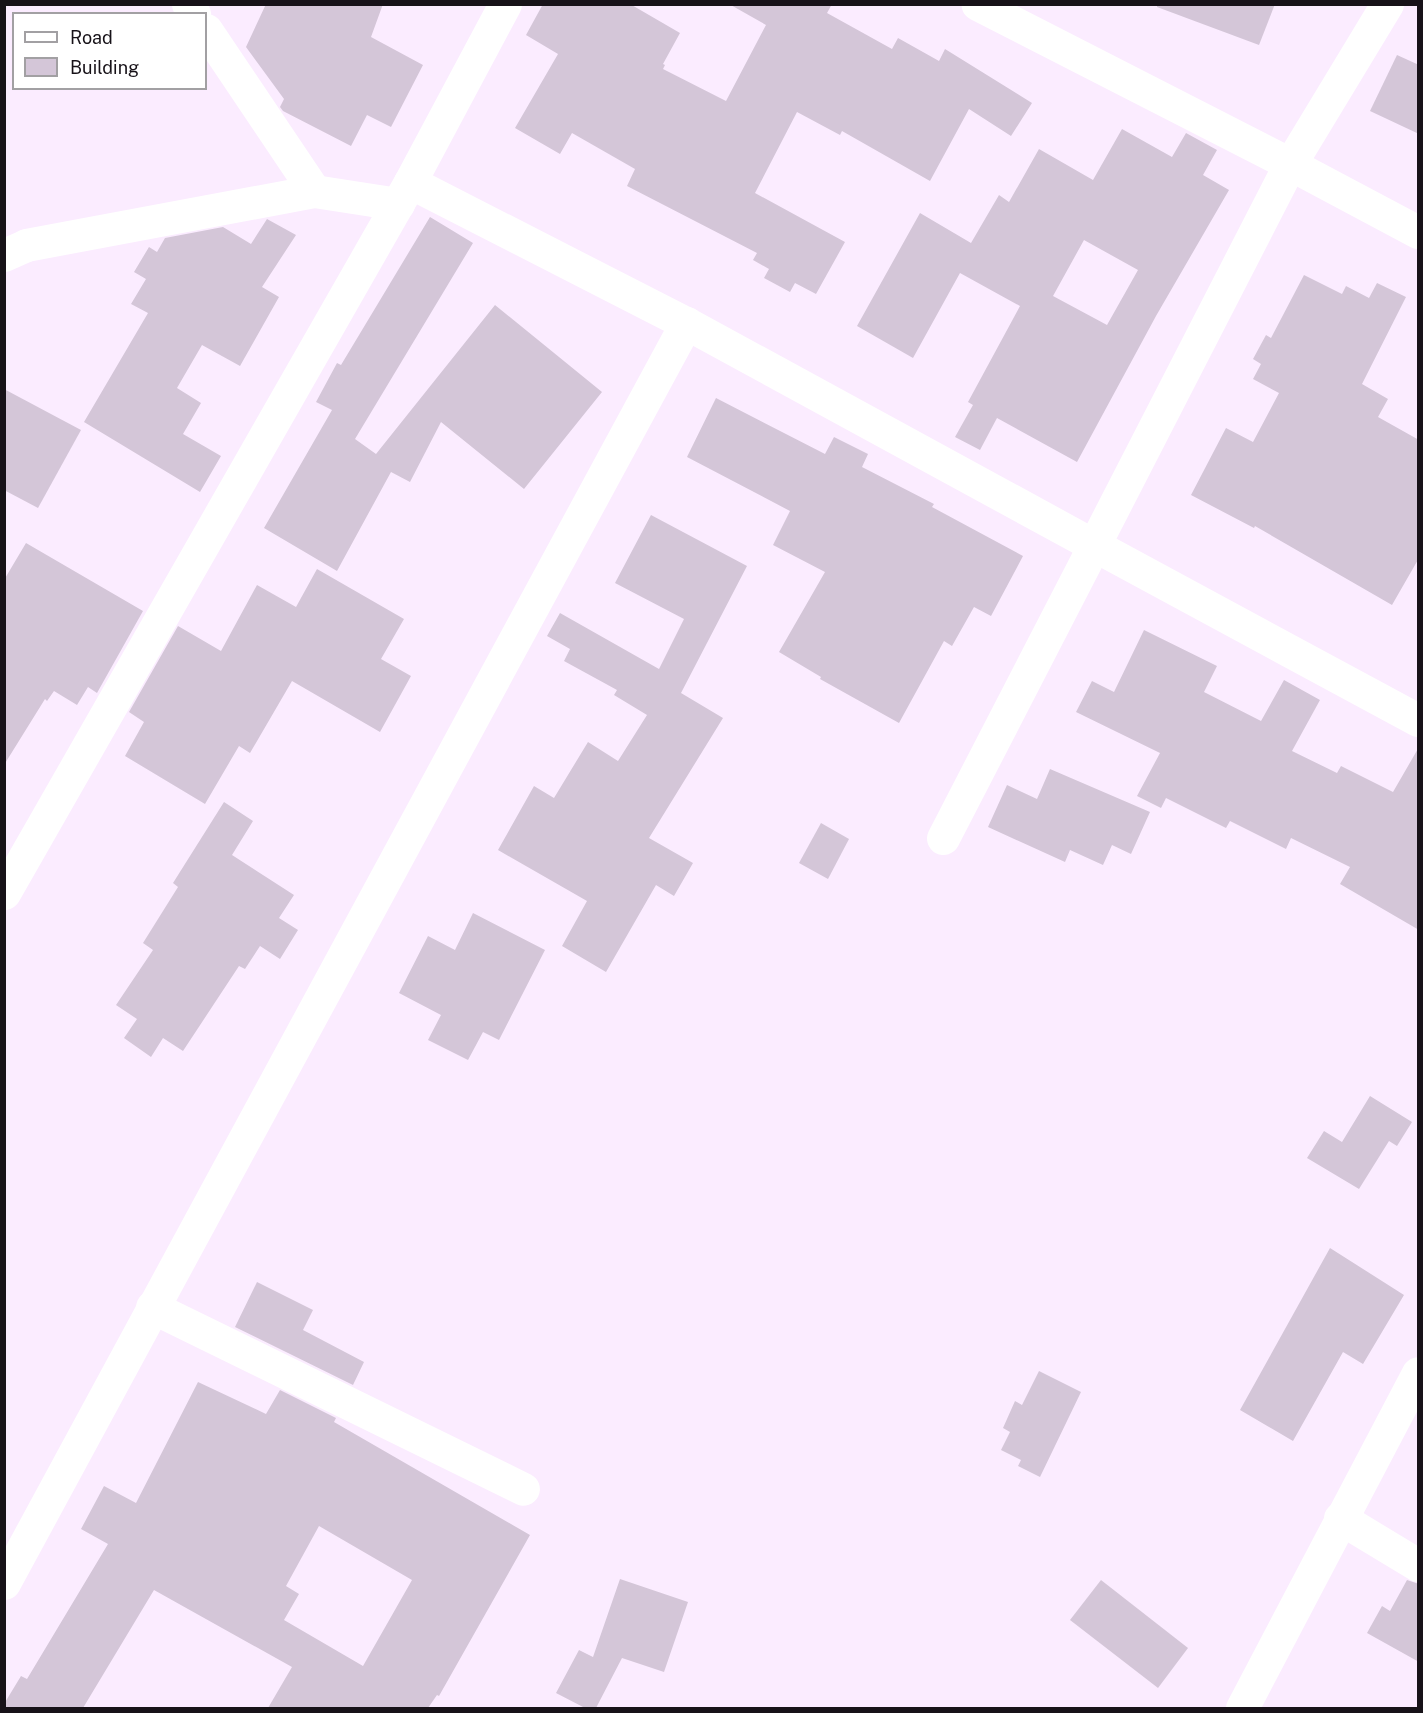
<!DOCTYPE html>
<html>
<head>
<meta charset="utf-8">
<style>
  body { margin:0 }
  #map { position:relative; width:1423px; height:1713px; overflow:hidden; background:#fbecff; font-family:"Public Sans",sans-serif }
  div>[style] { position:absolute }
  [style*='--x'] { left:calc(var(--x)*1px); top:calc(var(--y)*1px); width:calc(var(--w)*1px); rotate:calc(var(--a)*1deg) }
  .building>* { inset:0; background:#d4c6d8 }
  .minor>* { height:33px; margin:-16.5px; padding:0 16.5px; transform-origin:16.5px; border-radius:16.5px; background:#fff }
  .tertiary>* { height:33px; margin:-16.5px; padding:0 16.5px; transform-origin:16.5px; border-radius:16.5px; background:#fff }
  span { translate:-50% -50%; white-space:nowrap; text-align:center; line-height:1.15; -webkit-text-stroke:4.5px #fff; paint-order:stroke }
  .frame { position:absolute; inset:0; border:6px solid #171218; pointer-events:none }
  .legend { position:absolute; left:12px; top:12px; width:195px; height:78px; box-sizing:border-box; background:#fff; border:2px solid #a2a0a3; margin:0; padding:8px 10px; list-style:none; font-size:18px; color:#171218 }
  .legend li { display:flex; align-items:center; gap:12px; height:30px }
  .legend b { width:30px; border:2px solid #a2a0a3 }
</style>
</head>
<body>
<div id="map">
  <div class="building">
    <div style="clip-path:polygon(266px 4px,383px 4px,371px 37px,423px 65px,391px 127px,367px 115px,351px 146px,283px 111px,280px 107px,284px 99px,246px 47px)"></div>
    <div style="clip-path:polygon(543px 4px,630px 4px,680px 33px,663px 64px,665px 65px,663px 69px,726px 101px,766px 25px,729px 4px,832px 4px,827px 13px,892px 49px,898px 38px,939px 61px,945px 49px,1032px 103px,1011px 136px,969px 109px,930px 181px,842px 131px,840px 135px,797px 112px,755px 193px,845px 242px,816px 294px,795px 283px,790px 292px,764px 278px,769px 269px,753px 260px,757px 253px,627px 186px,635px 169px,572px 133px,560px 154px,515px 128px,558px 54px,526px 35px)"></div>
    <div style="clip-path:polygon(1157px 4px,1275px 4px,1259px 45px,1157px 7px)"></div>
    <div style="clip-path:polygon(1397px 55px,1419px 65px,1419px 134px,1370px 111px)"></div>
    <div style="clip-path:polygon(evenodd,1122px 129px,1172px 157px,1186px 133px,1217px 150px,1203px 175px,1229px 190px,1156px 316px,1077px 462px,997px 418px,980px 450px,955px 437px,973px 405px,968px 402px,1020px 306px,960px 273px,913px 358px,857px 326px,920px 213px,971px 243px,999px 195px,1009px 202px,1039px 149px,1093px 180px,1122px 129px,1084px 240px,1138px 270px,1107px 325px,1053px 296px,1084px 240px)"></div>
    <div style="clip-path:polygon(430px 217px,473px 243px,355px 439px,376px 454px,495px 305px,602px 392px,524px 489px,441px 422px,410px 482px,391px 472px,337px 571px,264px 528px,332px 410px,316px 402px,337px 363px,341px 365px)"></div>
    <div style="clip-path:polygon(267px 219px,296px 235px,262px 287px,279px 297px,240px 366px,202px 345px,177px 388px,201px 403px,183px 434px,221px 456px,200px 492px,84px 422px,148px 313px,131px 304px,146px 279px,134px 272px,149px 247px,157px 252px,165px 238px,223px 227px,251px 244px)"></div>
    <div style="clip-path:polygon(1304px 275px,1342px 294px,1346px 286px,1369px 298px,1377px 283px,1406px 297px,1362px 384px,1388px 399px,1378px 417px,1419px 440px,1419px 558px,1392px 605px,1255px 526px,1254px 528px,1191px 495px,1226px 428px,1253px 442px,1279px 393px,1253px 379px,1261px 364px,1253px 359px,1266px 335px,1271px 338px)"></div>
    <div style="clip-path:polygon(4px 389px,81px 430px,38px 508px,4px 490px)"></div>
    <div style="clip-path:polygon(716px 398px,825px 454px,834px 437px,868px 454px,862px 467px,934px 504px,932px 507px,1023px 556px,991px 616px,974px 607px,952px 646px,944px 641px,899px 723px,820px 679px,821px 677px,779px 652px,825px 572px,773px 545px,790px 511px,687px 457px)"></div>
    <div style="clip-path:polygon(651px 515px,747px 566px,681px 693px,723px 718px,649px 838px,693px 863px,674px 896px,656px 885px,606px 972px,562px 946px,587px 901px,498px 850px,534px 786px,554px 798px,588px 742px,618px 761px,647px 715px,614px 695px,617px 690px,564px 661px,570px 649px,547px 636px,560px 613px,659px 669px,684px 619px,615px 583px)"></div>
    <div style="clip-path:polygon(26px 543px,143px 611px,97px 693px,88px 687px,77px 705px,54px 691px,47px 701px,45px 699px,4px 765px,4px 580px)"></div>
    <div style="clip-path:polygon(317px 569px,404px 619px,381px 659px,411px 676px,380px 732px,292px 681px,250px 753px,239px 746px,205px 804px,125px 756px,144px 722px,129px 712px,178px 626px,221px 651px,257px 585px,296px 607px)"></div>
    <div style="clip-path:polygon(1144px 630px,1217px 666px,1204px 692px,1261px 721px,1284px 680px,1320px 700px,1292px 751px,1337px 773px,1341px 766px,1393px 792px,1419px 747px,1419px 930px,1340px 884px,1350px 867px,1291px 838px,1286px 849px,1230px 821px,1226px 828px,1166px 798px,1161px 808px,1137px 796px,1160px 753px,1076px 712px,1092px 681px,1114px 692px)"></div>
    <div style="clip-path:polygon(1050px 769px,1150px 812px,1131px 854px,1112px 845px,1103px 865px,1070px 850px,1065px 862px,988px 827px,1007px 785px,1037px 799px)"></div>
    <div style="clip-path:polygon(224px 802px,253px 821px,232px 855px,294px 895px,279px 918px,298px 930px,280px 959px,260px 946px,245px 969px,239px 966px,183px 1051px,163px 1038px,151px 1057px,124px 1038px,137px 1019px,116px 1005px,153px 950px,143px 943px,178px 887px,173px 883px)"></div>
    <div style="clip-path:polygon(821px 823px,849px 839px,828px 879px,799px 863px)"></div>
    <div style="clip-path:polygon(473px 913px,545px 950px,499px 1040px,483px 1032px,468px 1060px,428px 1040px,441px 1015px,399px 993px,428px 936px,455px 950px)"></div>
    <div style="clip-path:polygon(1370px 1096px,1412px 1122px,1397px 1146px,1389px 1141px,1359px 1189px,1307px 1158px,1324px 1131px,1342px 1142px)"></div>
    <div style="clip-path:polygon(1330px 1248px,1404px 1295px,1363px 1364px,1343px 1352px,1293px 1441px,1240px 1410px)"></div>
    <div style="clip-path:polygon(257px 1282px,313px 1310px,303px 1330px,364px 1362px,353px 1385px,235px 1327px)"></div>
    <div style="clip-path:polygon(1039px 1371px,1081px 1392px,1040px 1477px,1018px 1466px,1021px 1460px,1001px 1450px,1010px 1432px,1003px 1428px,1015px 1401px,1022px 1405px)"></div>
    <div style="clip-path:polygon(evenodd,198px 1382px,266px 1414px,280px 1390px,336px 1418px,334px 1422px,530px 1535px,439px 1696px,437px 1695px,428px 1708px,268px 1708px,292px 1667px,154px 1590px,83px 1708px,4px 1708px,4px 1704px,21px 1676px,27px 1679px,108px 1544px,81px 1529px,104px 1486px,136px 1503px,198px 1382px,319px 1526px,412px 1580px,363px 1666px,284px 1620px,299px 1594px,286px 1586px,319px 1526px)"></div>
    <div style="clip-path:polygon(620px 1579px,688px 1602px,664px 1672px,622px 1658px,596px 1708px,585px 1708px,556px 1693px,579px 1650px,593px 1657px)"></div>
    <div style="clip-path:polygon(1101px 1580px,1188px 1648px,1158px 1688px,1070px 1620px)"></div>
    <div style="clip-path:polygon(1407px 1580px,1419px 1584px,1419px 1662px,1367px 1633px,1382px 1606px,1390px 1611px)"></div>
  </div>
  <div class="minor">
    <div style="--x:188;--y:4;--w:12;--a:59"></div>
    <div style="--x:1387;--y:4;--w:187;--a:121.2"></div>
    <div style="--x:1290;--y:164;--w:145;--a:28"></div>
    <div style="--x:206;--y:30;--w:194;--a:56.1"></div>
    <div style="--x:4;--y:255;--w:24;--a:-24"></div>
    <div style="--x:26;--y:245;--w:293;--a:-10.6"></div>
    <div style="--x:314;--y:191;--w:85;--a:8.8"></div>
    <div style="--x:943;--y:838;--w:330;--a:-62.7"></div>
    <div style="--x:1094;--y:545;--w:368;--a:28.4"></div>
    <div style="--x:4;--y:893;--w:819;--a:-60.27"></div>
    <div style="--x:152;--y:1307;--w:413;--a:26.1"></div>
    <div style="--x:1340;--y:1518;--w:91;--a:31.1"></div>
    <div style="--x:1242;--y:1708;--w:378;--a:-62.3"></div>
  </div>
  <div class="tertiary">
    <div style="--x:505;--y:4;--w:202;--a:118.1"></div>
    <div style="--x:410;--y:182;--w:310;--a:27.1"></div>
    <div style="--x:686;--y:323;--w:464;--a:28.6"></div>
    <div style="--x:1094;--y:545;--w:428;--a:-62.8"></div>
    <div style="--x:1290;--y:164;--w:351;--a:-152.9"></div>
    <div style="--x:4;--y:1583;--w:1433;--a:-61.57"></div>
  </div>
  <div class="frame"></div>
  <ul class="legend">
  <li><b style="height:8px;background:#fff"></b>Road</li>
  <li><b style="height:16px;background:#d4c6d8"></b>Building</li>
  </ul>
</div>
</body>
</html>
